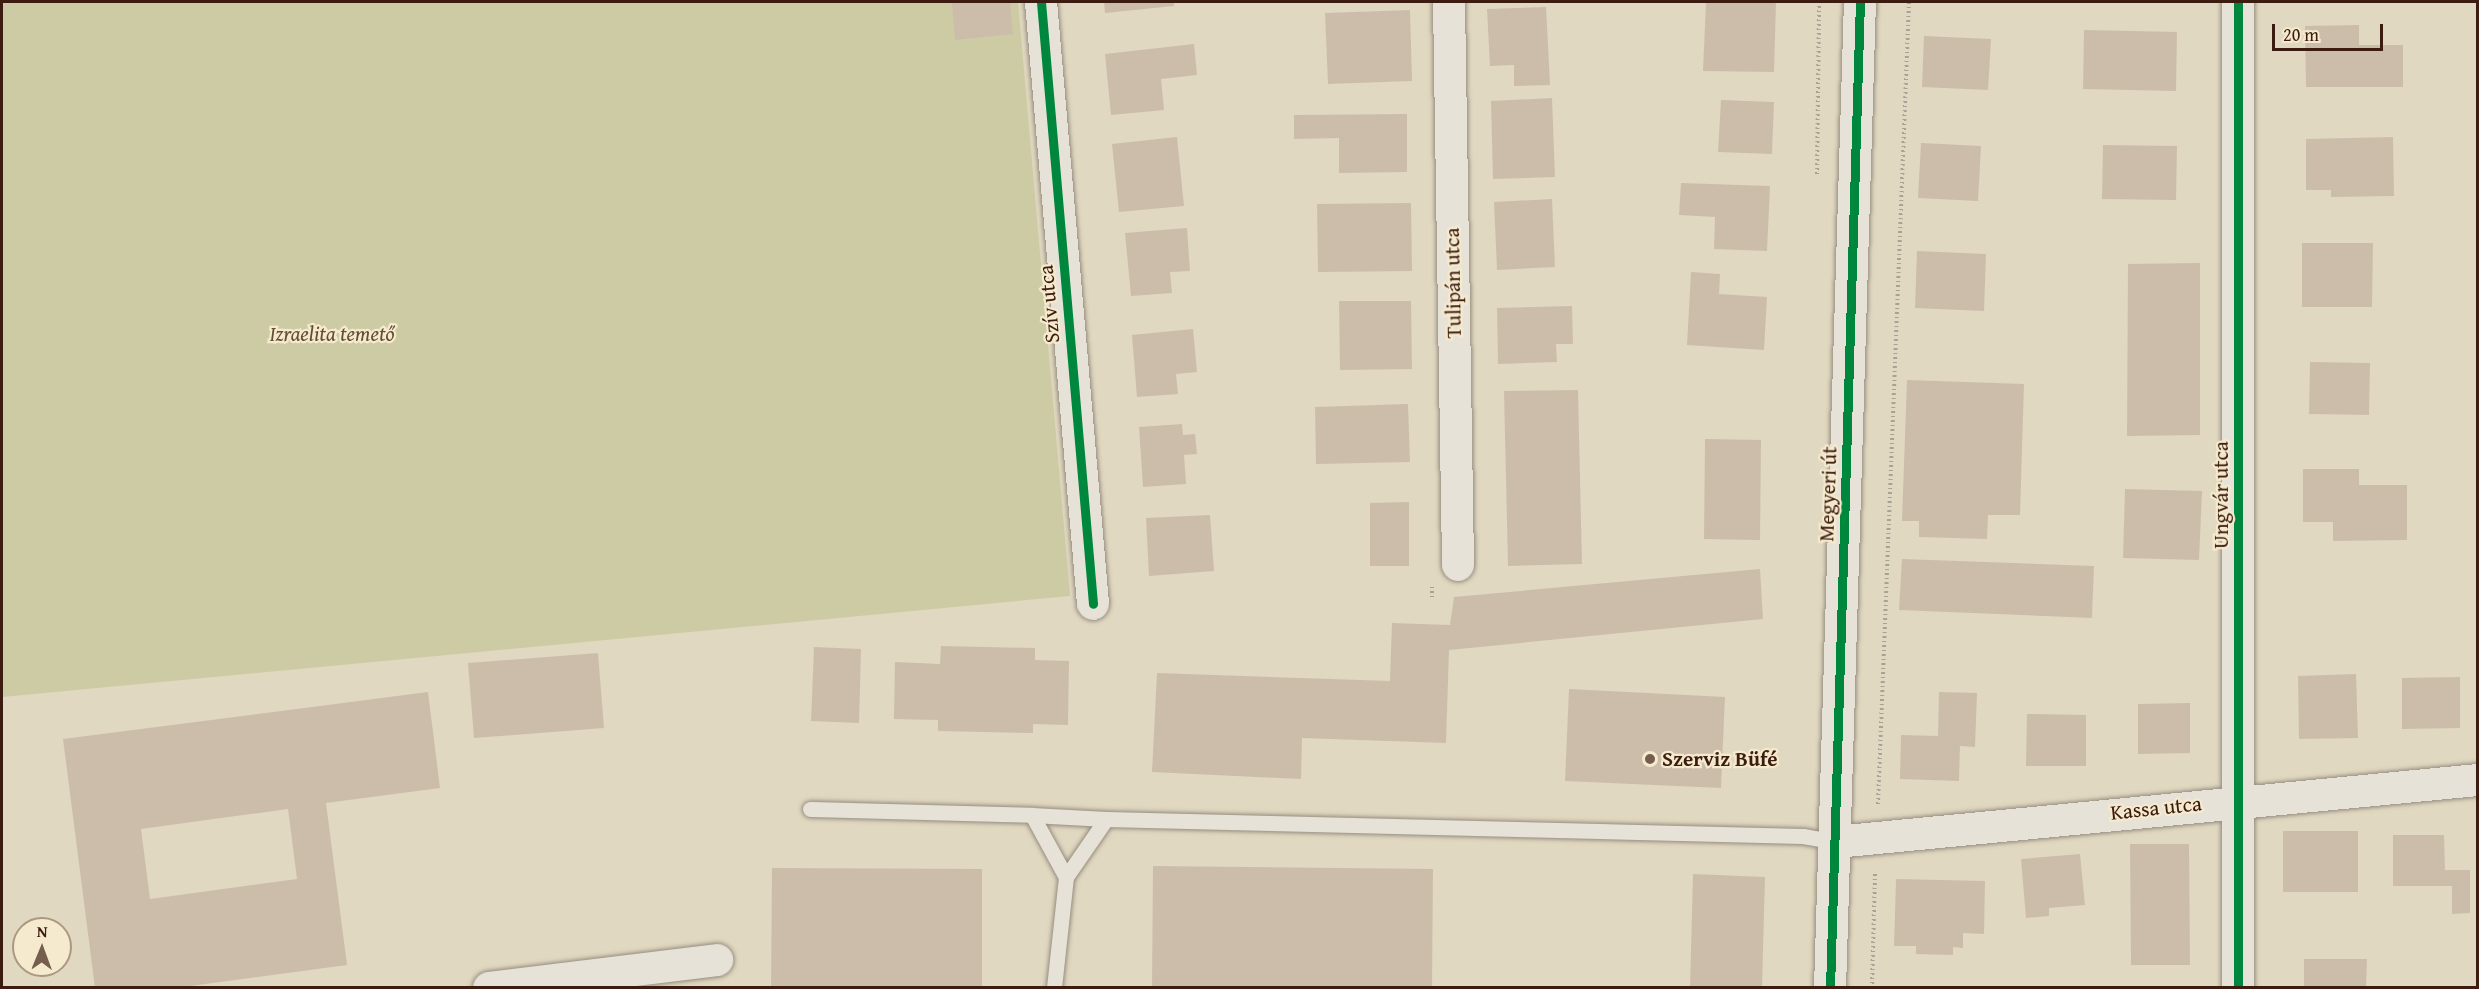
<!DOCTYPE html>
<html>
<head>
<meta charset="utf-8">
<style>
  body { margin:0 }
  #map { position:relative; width:2479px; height:989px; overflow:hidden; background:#e1d8c1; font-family:"Gentium Book Plus",serif }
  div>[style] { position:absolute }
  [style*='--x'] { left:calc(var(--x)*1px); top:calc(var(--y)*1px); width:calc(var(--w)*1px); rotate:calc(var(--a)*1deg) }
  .green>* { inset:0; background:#cccba3 }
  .building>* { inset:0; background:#ccbdab }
  .path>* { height:4px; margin-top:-2px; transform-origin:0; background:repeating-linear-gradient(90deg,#a8a196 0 1.5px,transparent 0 4.5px) }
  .roads { filter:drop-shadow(0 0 2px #968d7f) drop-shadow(0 0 2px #968d7f) }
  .service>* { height:15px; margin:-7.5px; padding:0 7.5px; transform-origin:7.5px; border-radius:7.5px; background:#e7e2d7 }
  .minor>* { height:32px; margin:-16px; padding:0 16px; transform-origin:16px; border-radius:16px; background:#e7e2d7 }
  .cycleway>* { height:9px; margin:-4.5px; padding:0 4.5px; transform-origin:4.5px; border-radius:4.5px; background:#00873e }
  .dots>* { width:16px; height:16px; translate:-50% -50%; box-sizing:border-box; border:3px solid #f5eace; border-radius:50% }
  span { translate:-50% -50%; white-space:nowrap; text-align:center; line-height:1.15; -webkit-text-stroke:4.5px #f5eace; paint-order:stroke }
  .street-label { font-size:21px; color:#3c1c10 }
  .park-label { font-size:21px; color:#624e35; font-style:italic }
  .poi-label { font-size:21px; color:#3c1c10; font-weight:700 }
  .left { translate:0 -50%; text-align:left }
  .frame { position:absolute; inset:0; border:3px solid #3c1c10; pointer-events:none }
  .north { position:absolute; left:12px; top:917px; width:60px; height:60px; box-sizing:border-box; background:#f5eace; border:2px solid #ab9882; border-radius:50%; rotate:1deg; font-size:16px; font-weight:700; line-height:24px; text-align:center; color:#3c1c10 }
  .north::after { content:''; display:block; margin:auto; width:21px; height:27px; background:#765e4e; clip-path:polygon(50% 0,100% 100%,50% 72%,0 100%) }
  .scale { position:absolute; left:2272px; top:24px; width:111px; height:27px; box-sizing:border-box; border:3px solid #3c1c10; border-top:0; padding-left:8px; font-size:18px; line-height:21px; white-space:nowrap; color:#3c1c10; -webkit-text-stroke:4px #f5eace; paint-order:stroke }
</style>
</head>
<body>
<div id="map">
  <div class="green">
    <div style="clip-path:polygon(2px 2px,1018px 2px,1070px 596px,2px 697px)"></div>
  </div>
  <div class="building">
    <div style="clip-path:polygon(941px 2px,1010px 2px,1013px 34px,955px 40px,952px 3px)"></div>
    <div style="clip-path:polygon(1104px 2px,1174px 2px,1174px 6px,1105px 13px)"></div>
    <div style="clip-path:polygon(1706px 2px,1776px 2px,1774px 72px,1703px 71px)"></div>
    <div style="clip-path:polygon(1546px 7px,1550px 85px,1514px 86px,1514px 65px,1490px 66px,1487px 9px)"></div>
    <div style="clip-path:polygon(1410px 10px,1412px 81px,1328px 84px,1325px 13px)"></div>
    <div style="clip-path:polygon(2359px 25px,2359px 45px,2403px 45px,2403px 87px,2306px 87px,2305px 26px)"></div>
    <div style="clip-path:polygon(2084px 30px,2177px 32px,2176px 91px,2083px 89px)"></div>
    <div style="clip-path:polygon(1924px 36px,1991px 39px,1988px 90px,1922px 87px)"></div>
    <div style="clip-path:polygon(1194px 44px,1197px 75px,1161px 79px,1164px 110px,1111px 115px,1105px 54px)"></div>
    <div style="clip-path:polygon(1552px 98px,1555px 177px,1493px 179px,1491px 101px)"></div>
    <div style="clip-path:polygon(1721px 100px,1774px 102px,1772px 154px,1718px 152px)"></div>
    <div style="clip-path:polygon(1407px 114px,1407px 172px,1339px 173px,1339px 138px,1294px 139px,1294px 115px)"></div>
    <div style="clip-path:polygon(1177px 137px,1184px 206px,1119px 212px,1112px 144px)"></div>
    <div style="clip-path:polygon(2393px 137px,2394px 196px,2331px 197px,2331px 190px,2306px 190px,2306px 139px)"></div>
    <div style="clip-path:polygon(1921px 143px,1981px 146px,1978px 201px,1918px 198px)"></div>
    <div style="clip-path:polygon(2103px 145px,2177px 146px,2176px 200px,2102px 199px)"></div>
    <div style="clip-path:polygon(1681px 183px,1770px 186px,1767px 251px,1714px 249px,1715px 217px,1679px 215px)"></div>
    <div style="clip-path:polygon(1552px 199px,1555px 267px,1497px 270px,1494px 202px)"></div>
    <div style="clip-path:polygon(1411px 203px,1412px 271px,1318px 272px,1317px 204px)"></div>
    <div style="clip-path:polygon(1187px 228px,1190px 271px,1170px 272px,1172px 293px,1131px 296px,1125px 233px)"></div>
    <div style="clip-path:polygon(2302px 243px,2373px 243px,2372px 307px,2302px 307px)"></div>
    <div style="clip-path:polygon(1917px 251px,1986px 254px,1984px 311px,1915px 308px)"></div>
    <div style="clip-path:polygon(2200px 263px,2200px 435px,2127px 436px,2128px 264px)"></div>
    <div style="clip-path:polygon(1691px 272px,1720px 274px,1719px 294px,1767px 297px,1764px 350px,1687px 345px)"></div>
    <div style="clip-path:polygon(1339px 301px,1411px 301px,1412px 369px,1340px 370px)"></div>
    <div style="clip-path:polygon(1572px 306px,1573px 344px,1556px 344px,1557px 362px,1498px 364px,1497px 308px)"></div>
    <div style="clip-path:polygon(1193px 329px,1197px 372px,1176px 374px,1178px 394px,1137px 397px,1132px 335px)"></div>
    <div style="clip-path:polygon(2310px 362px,2370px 363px,2369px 415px,2309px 414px)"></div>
    <div style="clip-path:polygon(1907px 380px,2024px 384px,2020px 515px,1988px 515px,1987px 539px,1919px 537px,1919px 521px,1902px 521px)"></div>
    <div style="clip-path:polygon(1578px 390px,1582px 564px,1508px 566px,1504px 391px)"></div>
    <div style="clip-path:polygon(1408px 404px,1410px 462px,1316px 464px,1315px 407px)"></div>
    <div style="clip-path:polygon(1182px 424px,1183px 435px,1195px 434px,1197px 454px,1184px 455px,1186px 484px,1143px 487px,1139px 427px)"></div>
    <div style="clip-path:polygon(1705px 439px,1761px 440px,1760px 540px,1704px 539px)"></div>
    <div style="clip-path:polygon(2303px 469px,2359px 469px,2359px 485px,2407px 485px,2407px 540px,2333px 541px,2333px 522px,2303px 522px)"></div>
    <div style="clip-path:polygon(2125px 489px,2202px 491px,2199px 560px,2123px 558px)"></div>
    <div style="clip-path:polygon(1409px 502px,1409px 566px,1370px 566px,1370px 503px)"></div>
    <div style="clip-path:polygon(1210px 515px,1214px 571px,1149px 576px,1146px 518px)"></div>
    <div style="clip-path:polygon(1902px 559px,2094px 566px,2092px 618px,1899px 610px)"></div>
    <div style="clip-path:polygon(1760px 569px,1763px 619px,1449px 650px,1446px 743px,1302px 738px,1301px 779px,1152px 772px,1157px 673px,1390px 681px,1392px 623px,1450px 625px,1454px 597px)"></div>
    <div style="clip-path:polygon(941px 646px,1035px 648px,1035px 660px,1069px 661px,1068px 725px,1033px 724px,1033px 733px,938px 731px,938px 720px,894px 719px,895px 662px,940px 664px)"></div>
    <div style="clip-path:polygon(814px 647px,861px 649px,859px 723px,811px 721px)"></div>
    <div style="clip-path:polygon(598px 653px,604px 728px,474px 738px,468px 663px)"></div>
    <div style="clip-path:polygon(2356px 674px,2358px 738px,2299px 739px,2298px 676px)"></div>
    <div style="clip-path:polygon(2460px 677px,2460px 728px,2402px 729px,2402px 678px)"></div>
    <div style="clip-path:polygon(1569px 689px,1725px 697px,1721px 788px,1565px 781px)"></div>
    <div style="clip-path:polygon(evenodd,428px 692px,440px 788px,326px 803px,347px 965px,175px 988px,95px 988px,63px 739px,428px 692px,288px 809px,297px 879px,150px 899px,141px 829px,288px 809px)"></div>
    <div style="clip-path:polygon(1939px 692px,1977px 693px,1975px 747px,1960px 746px,1959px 781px,1900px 779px,1901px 735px,1938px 736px)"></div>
    <div style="clip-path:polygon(2190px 703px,2190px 753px,2138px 754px,2138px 704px)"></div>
    <div style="clip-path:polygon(2027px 714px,2086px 715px,2086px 766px,2026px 766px)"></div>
    <div style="clip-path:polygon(2283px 831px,2358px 831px,2358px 892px,2283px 892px)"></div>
    <div style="clip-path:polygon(2393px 835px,2444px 835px,2445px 870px,2470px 870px,2470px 913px,2452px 914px,2452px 886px,2393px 886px)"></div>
    <div style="clip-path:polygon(2130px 844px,2189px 844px,2190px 965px,2131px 965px)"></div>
    <div style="clip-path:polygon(2080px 854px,2085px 905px,2049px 908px,2049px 916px,2026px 918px,2021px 859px)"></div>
    <div style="clip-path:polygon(1153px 866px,1433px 869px,1432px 988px,1152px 988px)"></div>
    <div style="clip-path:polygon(772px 868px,982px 869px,982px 988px,771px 988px)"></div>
    <div style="clip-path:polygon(1693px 874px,1765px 877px,1762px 988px,1690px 988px)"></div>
    <div style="clip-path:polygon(1896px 879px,1985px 881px,1984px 934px,1963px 933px,1963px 948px,1953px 947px,1953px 955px,1916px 954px,1916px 946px,1894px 946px)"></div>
    <div style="clip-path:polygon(2304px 959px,2367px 959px,2366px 988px,2304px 988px)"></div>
  </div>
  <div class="path">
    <div style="--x:1817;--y:174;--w:172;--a:-89.3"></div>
    <div style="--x:1432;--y:587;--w:12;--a:90"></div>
    <div style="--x:1878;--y:804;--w:803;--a:-87.79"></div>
    <div style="--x:1872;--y:988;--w:116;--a:-88.5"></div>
  </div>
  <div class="roads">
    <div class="service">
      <div style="--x:810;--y:809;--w:222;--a:1.5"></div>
      <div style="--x:1032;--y:815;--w:71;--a:61.3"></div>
      <div style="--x:1066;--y:877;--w:112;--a:96.2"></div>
      <div style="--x:1032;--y:815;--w:74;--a:3.1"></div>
      <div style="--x:1066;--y:877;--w:70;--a:-55.4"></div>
      <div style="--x:1106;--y:819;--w:697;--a:1.4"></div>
      <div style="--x:1803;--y:836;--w:34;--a:10"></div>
    </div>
    <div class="minor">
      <div style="--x:1041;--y:2;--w:604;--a:85.06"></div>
      <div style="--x:1449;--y:2;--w:563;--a:89.08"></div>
      <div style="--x:1836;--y:842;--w:645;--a:-5.52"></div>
      <div style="--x:489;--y:988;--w:230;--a:-7"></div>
      <div style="--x:1830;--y:988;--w:986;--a:-88.26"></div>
      <div style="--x:2238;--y:988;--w:986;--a:-90"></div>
    </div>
  </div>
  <div class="cycleway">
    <div style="--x:1041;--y:2;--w:604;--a:85.06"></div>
    <div style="--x:1830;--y:988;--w:986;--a:-88.26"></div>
    <div style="--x:2238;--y:988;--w:986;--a:-90"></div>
  </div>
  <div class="dots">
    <div style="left:1650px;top:759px;background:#765e4e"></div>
  </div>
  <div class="street-label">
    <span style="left:1453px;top:283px;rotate:-91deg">Tulipán utca</span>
    <span style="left:1049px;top:304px;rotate:-95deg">Szív utca</span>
    <span style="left:1828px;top:494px;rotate:-88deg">Megyeri út</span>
    <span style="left:2221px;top:495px;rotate:-90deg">Ungvár utca</span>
    <span style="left:2156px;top:808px;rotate:-6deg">Kassa utca</span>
  </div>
  <div class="park-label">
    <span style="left:332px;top:334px">Izraelita temető</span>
  </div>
  <div class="poi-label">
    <span class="left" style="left:1662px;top:759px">Szerviz Büfé</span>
  </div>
  <div class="frame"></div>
  <div class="north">N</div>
  <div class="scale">20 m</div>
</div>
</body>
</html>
